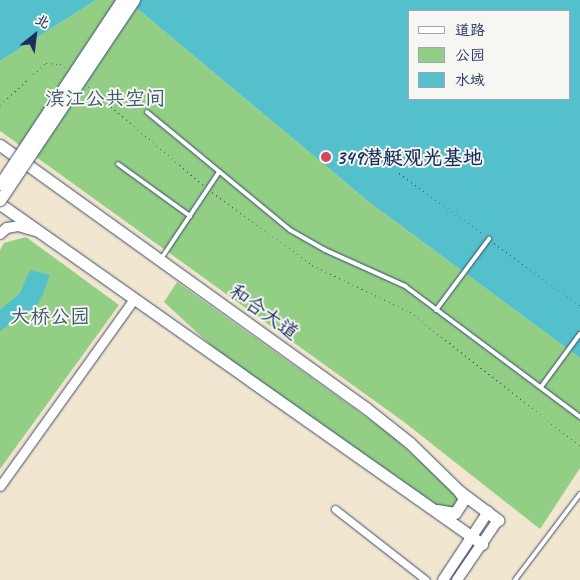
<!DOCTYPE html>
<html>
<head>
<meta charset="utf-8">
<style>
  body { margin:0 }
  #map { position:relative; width:580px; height:580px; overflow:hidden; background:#f1e6cf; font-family:Caveat,"LXGW WenKai TC",sans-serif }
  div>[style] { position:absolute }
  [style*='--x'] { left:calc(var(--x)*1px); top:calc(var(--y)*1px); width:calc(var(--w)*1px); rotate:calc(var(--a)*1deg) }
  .green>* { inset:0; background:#92cf84 }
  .water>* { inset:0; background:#53c0cb }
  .path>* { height:1px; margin-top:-0.5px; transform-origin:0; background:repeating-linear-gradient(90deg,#3b4a6f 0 1px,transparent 0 5px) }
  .roads { filter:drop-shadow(0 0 1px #3b4a6f) drop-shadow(0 0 1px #3b4a6f) }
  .service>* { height:4px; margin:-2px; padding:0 2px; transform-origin:2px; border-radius:2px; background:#fff }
  .minor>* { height:7px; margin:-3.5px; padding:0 3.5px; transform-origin:3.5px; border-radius:3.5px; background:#fff }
  .tertiary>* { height:9px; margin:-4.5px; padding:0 4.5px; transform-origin:4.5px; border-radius:4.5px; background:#fff }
  .secondary>* { height:10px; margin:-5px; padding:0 5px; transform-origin:5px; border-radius:5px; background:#fff }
  .primary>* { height:11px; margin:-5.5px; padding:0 5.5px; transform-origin:5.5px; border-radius:5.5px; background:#fff }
  .bridges { filter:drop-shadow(0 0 1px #3b4a6f) drop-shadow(0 0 1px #3b4a6f) }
  .primary-bridge>* { height:11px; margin:-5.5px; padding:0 5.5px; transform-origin:5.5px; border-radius:5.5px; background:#fff }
  .dots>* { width:14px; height:14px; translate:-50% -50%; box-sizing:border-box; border:2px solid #f6f6f2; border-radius:50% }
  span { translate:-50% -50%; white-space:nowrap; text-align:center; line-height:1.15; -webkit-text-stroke:4px #f6f6f2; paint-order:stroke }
  .park-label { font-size:20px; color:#395768 }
  .poi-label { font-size:20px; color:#1b2f5e; font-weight:700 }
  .left { translate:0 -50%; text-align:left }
  .street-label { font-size:20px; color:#1b2f5e }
  .legend { position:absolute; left:408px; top:10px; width:162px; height:90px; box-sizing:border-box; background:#f6f6f2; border:1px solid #9ea6b7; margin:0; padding:6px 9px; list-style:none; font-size:15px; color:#1b2f5e }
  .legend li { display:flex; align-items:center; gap:10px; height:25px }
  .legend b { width:25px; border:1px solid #9ea6b7 }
  .north { position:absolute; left:10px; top:10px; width:50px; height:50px; -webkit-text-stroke:4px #f6f6f2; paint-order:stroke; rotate:29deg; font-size:14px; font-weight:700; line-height:20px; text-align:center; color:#1b2f5e }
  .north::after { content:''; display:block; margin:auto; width:18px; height:22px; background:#1b2f5e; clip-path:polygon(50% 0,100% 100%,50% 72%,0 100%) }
</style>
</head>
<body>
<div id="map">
  <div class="green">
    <div style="clip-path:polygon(96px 0,127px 0,369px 202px,580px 358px,580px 468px,540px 529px,404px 422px,0 131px,0 61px)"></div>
    <div style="clip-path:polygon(26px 237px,119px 305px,0 469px,0 250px,4px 243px)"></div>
    <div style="clip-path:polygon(177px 282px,390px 434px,453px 491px,459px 499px,454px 508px,444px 510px,218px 352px,164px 302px)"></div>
  </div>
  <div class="water">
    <div style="clip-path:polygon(0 0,96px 0,0 61px)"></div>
    <div style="clip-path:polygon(evenodd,127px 0,580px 0,580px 358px,369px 202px,127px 0,409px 11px,569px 11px,569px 99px,409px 99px,409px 11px)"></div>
    <div style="clip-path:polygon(30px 270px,50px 275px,43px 294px,36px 307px,0 331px,0 310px,20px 293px)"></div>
  </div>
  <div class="path">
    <div style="--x:88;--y:87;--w:151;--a:40.4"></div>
    <div style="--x:0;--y:105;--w:62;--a:-42.4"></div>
    <div style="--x:46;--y:63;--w:14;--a:4"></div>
    <div style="--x:60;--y:64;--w:8;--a:40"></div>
    <div style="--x:399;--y:173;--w:104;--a:36"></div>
    <div style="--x:212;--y:192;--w:124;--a:36.1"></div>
    <div style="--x:312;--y:265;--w:109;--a:25.6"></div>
    <div style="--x:410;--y:312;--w:216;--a:38.2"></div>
    <div style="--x:494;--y:243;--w:107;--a:36.2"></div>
  </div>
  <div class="roads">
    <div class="service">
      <div style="--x:147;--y:112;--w:185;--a:39.5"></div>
      <div style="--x:290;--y:230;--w:40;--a:29.7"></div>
      <div style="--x:325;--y:250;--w:88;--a:24.2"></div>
      <div style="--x:405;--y:286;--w:219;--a:36.8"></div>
      <div style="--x:118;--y:164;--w:89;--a:35.8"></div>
      <div style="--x:161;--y:259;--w:105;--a:-56.3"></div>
      <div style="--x:436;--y:310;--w:89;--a:-53.3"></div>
      <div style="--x:541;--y:387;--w:66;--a:-53.7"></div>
      <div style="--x:515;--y:580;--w:108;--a:-52.9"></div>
    </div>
    <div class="minor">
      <div style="--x:335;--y:509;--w:115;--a:38"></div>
    </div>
    <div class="tertiary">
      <div style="--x:0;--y:486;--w:230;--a:-54.4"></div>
    </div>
    <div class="secondary">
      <div style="--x:0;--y:234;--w:9;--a:-41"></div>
      <div style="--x:7;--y:228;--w:11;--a:-10"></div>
      <div style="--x:18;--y:226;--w:19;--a:16"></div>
      <div style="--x:443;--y:580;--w:82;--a:-56.5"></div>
      <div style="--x:457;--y:580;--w:73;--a:-55.7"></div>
    </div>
    <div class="primary">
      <div style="--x:0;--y:145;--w:451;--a:35.7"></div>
      <div style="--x:366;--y:408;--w:56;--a:38.5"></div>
      <div style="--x:410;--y:443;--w:69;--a:44.4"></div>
      <div style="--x:459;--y:491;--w:49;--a:36.6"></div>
      <div style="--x:0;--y:204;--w:590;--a:35.2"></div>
      <div style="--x:437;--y:510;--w:18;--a:9"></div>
      <div style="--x:455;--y:513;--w:17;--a:-57"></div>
      <div style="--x:464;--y:499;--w:9;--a:-122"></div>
    </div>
  </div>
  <div class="bridges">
    <div class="primary-bridge">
      <div style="--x:0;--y:184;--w:221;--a:-56.5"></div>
      <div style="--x:0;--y:200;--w:241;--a:-56.2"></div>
    </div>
  </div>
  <div class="dots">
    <div style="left:326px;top:157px;background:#d1495b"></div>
  </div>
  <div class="park-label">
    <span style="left:105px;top:98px">滨江公共空间</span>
    <span style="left:50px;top:316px">大桥公园</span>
  </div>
  <div class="poi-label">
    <span class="left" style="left:336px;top:157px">349潜艇观光基地</span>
  </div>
  <div class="street-label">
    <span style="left:264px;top:312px;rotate:36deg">和合大道</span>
  </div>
  <ul class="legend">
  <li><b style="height:6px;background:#fff"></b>道路</li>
  <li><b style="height:14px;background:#92cf84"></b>公园</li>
  <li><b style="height:14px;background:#53c0cb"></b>水域</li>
  </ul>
  <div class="north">北</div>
</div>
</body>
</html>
